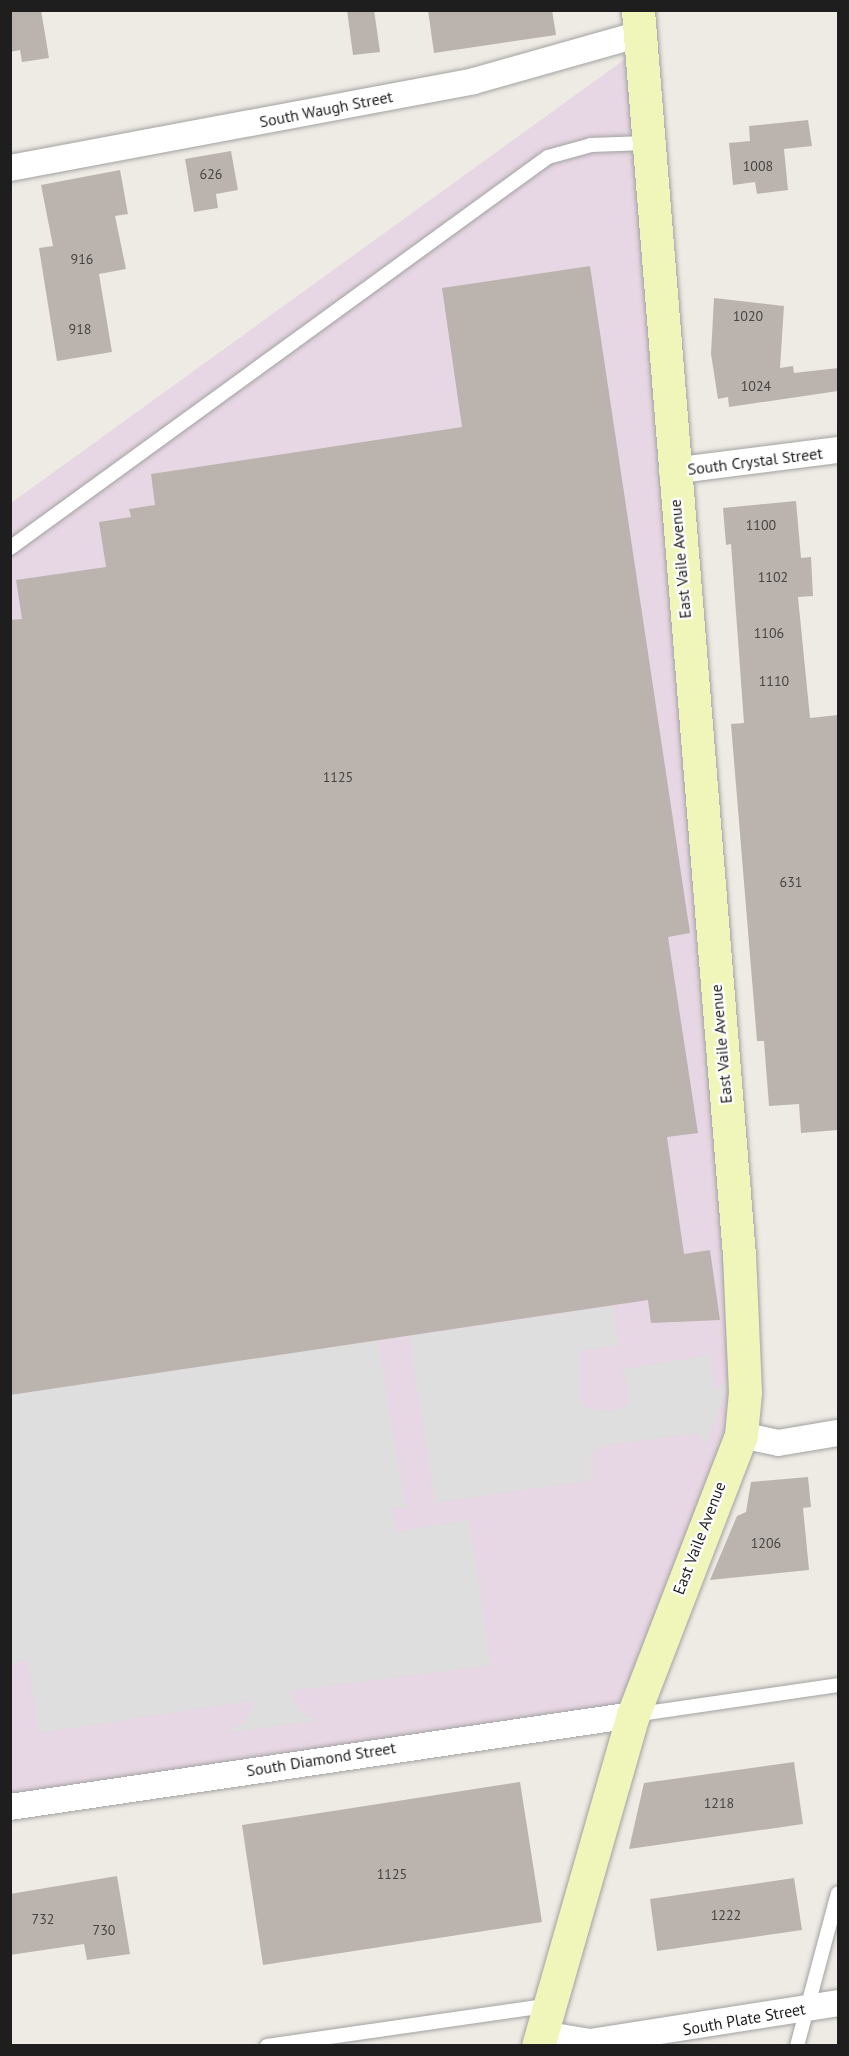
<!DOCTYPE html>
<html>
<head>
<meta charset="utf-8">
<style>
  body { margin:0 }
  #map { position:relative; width:849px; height:2056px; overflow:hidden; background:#eeebe4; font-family:"PT Sans",sans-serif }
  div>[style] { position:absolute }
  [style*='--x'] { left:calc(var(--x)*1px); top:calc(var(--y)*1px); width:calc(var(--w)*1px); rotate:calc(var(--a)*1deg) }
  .industrial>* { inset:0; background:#e7d6e3 }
  .parking>* { inset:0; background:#dedede }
  .building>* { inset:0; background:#bbb4ae }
  .roads { filter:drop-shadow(0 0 2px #a2a2a2) drop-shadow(0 0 2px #a2a2a2) }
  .lane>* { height:14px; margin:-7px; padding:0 7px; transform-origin:7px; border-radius:7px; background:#fff }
  .street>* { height:26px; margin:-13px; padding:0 13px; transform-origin:13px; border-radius:13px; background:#fff }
  .secondary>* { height:33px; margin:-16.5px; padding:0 16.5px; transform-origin:16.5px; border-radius:16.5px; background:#f0f6ba }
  span { translate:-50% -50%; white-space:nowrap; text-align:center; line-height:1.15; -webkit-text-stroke:4.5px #fff; paint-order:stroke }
  .number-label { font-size:14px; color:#454442 }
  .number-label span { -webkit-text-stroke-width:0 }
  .street-label { font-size:16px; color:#1e1e1e }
  .frame { position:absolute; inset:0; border:12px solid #1e1e1e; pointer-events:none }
</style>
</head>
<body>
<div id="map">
  <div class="industrial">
    <div style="clip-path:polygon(639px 49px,745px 1392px,633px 1715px,11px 1810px,11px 503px)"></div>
  </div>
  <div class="parking">
    <div style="clip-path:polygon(613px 1306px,619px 1345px,580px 1351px,580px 1399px,585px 1408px,614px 1411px,629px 1404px,624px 1369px,710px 1355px,715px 1390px,726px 1383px,726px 1392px,706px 1445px,698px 1433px,607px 1445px,591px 1452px,591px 1480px,435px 1503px,409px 1336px)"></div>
    <div style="clip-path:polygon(378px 1340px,405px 1507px,392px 1508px,396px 1532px,469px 1520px,491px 1665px,288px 1691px,303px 1715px,320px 1720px,224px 1733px,243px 1723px,256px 1700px,39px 1733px,28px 1660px,11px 1663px,11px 1395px)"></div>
  </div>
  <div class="building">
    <div style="clip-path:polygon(10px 10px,41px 10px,49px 58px,22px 62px,20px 50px,10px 52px)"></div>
    <div style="clip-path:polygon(347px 10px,374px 10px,380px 52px,353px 55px)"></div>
    <div style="clip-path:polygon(428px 10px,552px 10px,556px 35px,434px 53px)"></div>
    <div style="clip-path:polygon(808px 120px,812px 146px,784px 149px,788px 190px,757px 194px,755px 182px,733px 185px,729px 143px,750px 141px,749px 126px)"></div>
    <div style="clip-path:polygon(231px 151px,238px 190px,216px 194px,218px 208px,194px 212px,185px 159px)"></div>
    <div style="clip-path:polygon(120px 170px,128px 214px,115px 216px,126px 269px,99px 274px,112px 352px,57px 361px,39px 248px,53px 246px,41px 185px)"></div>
    <div style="clip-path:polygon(590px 266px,690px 933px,668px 937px,698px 1133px,667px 1137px,684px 1254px,710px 1250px,720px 1320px,651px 1323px,648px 1300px,10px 1395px,10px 620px,22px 619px,16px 580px,106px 567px,99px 522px,131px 517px,129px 509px,155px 505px,151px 474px,462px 427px,442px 288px)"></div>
    <div style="clip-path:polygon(714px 298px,784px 306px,780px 368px,793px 366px,794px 373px,838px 368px,838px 391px,729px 407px,728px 397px,718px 399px,711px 354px)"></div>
    <div style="clip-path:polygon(796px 501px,801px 558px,811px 557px,813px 596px,798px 597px,810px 718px,838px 715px,838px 1130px,801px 1133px,799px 1104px,769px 1106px,764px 1041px,757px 1041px,731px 724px,744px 723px,731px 544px,726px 545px,723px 508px)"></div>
    <div style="clip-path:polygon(808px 1477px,811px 1507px,803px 1508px,809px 1570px,710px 1580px,737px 1516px,746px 1512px,751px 1482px)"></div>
    <div style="clip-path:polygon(794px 1762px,803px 1824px,629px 1849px,644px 1783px)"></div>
    <div style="clip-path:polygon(520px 1782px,542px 1922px,263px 1965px,242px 1825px)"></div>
    <div style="clip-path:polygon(117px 1876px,130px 1954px,87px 1960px,84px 1944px,10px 1955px,10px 1894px)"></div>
    <div style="clip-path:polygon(794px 1878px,802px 1930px,657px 1951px,650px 1899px)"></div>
  </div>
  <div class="roads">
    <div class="lane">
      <div style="--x:10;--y:548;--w:665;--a:-36.01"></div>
      <div style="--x:548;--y:157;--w:45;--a:-15.6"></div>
      <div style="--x:591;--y:145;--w:55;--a:-2.1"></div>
      <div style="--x:633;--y:1715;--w:207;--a:-8.3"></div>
      <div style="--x:267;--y:2046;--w:286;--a:-8.2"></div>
      <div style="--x:797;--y:2046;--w:158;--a:-75"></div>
    </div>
    <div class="street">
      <div style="--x:10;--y:168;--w:472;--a:-10.6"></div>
      <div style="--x:474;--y:81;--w:169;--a:-15.8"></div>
      <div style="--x:672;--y:471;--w:167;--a:-7.2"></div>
      <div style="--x:741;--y:1435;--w:38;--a:12"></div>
      <div style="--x:778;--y:1443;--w:61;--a:-9.5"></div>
      <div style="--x:10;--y:1807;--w:630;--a:-8.4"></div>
      <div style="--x:542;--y:2034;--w:49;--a:9.5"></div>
      <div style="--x:590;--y:2042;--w:251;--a:-8.9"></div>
    </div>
    <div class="secondary">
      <div style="--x:538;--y:2046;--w:344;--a:-74"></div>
      <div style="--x:633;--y:1715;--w:300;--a:-68.9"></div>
      <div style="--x:741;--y:1435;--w:43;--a:-84.7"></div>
      <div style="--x:745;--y:1392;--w:137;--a:-92.5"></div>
      <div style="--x:739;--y:1255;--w:1249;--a:-94.64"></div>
    </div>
  </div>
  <div class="number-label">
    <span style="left:758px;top:166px">1008</span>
    <span style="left:211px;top:174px">626</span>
    <span style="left:82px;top:259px">916</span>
    <span style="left:748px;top:316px">1020</span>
    <span style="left:80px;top:329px">918</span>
    <span style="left:756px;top:386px">1024</span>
    <span style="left:761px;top:525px">1100</span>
    <span style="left:773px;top:577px">1102</span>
    <span style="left:769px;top:633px">1106</span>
    <span style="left:774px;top:681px">1110</span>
    <span style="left:338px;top:777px">1125</span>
    <span style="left:791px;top:882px">631</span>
    <span style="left:766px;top:1543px">1206</span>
    <span style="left:719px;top:1803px">1218</span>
    <span style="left:392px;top:1874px">1125</span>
    <span style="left:726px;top:1915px">1222</span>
    <span style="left:43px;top:1919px">732</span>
    <span style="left:104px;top:1930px">730</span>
  </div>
  <div class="street-label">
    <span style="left:326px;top:109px;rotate:-11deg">South Waugh Street</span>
    <span style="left:755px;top:461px;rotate:-7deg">South Crystal Street</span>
    <span style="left:680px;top:559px;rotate:-95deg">East Vaile Avenue</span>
    <span style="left:721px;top:1044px;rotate:-95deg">East Vaile Avenue</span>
    <span style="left:699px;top:1538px;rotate:-69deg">East Vaile Avenue</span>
    <span style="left:321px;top:1759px;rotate:-9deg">South Diamond Street</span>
    <span style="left:744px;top:2019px;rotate:-10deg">South Plate Street</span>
  </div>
  <div class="frame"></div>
</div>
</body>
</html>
